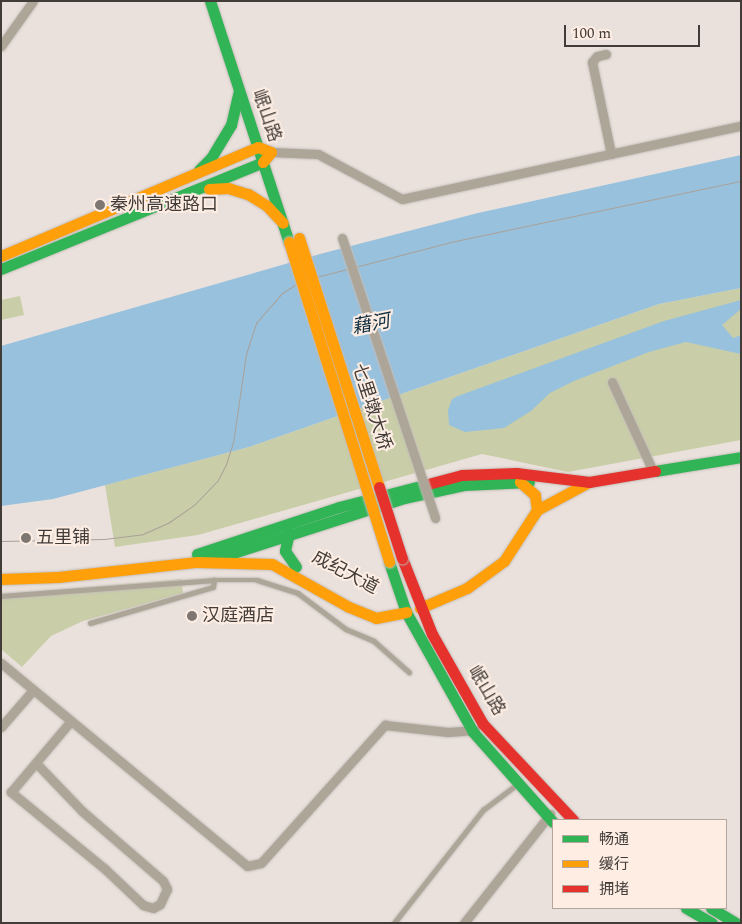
<!DOCTYPE html>
<html>
<head>
<meta charset="utf-8">
<style>
  body { margin:0 }
  #map { position:relative; width:742px; height:924px; overflow:hidden; background:#eae1dc; font-family:Spectral,"Noto Sans SC",serif }
  div>[style] { position:absolute }
  [style*='--x'] { left:calc(var(--x)*1px); top:calc(var(--y)*1px); width:calc(var(--w)*1px); rotate:calc(var(--a)*1deg) }
  .green>* { inset:0; background:#c9cea8 }
  .water>* { inset:0; background:#97c1dd }
  .roads { filter:drop-shadow(0 0 1px #c4bdb9) drop-shadow(0 0 1px #c4bdb9) }
  .lane>* { height:4.5px; margin:-2.25px; padding:0 2.25px; transform-origin:2.25px; border-radius:2.25px; background:#aca598 }
  .street>* { height:9px; margin:-4.5px; padding:0 4.5px; transform-origin:4.5px; border-radius:4.5px; background:#aca598 }
  .fast>* { height:11px; margin:-5.5px; padding:0 5.5px; transform-origin:5.5px; border-radius:5.5px; background:#30b455 }
  .slow>* { height:11px; margin:-5.5px; padding:0 5.5px; transform-origin:5.5px; border-radius:5.5px; background:#ff9f0a }
  .jam>* { height:11px; margin:-5.5px; padding:0 5.5px; transform-origin:5.5px; border-radius:5.5px; background:#e5322d }
  .tram>* { height:1px; margin:-0.5px; padding:0 0.5px; transform-origin:0.5px; border-radius:0.5px; background:#a9a199 }
  .bridges { filter:drop-shadow(0 0 1px #c4bdb9) drop-shadow(0 0 1px #c4bdb9) }
  .street-bridge>* { height:9px; margin:-4.5px; padding:0 4.5px; transform-origin:4.5px; border-radius:4.5px; background:#aca598 }
  .slow-bridge>* { height:11px; margin:-5.5px; padding:0 5.5px; transform-origin:5.5px; border-radius:5.5px; background:#ff9f0a }
  .jam-bridge>* { height:11px; margin:-5.5px; padding:0 5.5px; transform-origin:5.5px; border-radius:5.5px; background:#e5322d }
  .dots>* { width:14px; height:14px; translate:-50% -50%; box-sizing:border-box; border:2px solid #fdede3; border-radius:50% }
  span { translate:-50% -50%; white-space:nowrap; text-align:center; line-height:1.15; -webkit-text-stroke:4px #fdede3; paint-order:stroke }
  .street-label { font-size:18px; color:#423c38 }
  .poi-label { font-size:18px; color:#423c38 }
  .left { translate:0 -50%; text-align:left }
  .water-label { font-size:19px; color:#122f42; font-style:italic }
  .frame { position:absolute; inset:0; border:2px solid #423c38; pointer-events:none }
  .legend { position:absolute; left:552px; top:819px; width:175px; height:90px; box-sizing:border-box; background:#fdede3; border:1px solid #b2a69f; margin:0; padding:6px 9px; list-style:none; font-size:15px; color:#423c38 }
  .legend li { display:flex; align-items:center; gap:10px; height:25px }
  .legend b { width:25px; border:1px solid #b2a69f }
  .scale { position:absolute; left:564px; top:25px; width:136px; height:22px; box-sizing:border-box; border:2px solid #423c38; border-top:0; padding-left:6px; font-size:15px; line-height:18px; white-space:nowrap; color:#423c38; -webkit-text-stroke:4px #fdede3; paint-order:stroke }
</style>
</head>
<body>
<div id="map">
  <div class="green">
    <div style="clip-path:polygon(741px 288px,741px 440px,568px 472px,482px 454px,198px 535px,115px 547px,105px 485px,249px 447px,659px 304px)"></div>
    <div style="clip-path:polygon(20px 296px,24px 315px,1px 320px,1px 300px)"></div>
    <div style="clip-path:polygon(181px 579px,183px 593px,83px 621px,51px 636px,22px 667px,1px 649px,1px 595px)"></div>
  </div>
  <div class="water">
    <div style="clip-path:polygon(741px 155px,741px 288px,659px 304px,249px 447px,53px 499px,1px 506px,1px 346px,320px 254px,478px 213px)"></div>
    <div style="clip-path:polygon(741px 300px,741px 309px,722px 325px,733px 338px,741px 335px,741px 354px,686px 342px,649px 352px,574px 381px,550px 393px,531px 411px,504px 428px,465px 432px,449px 425px,448px 410px,452px 399px,458px 396px,664px 321px)"></div>
  </div>
  <div class="roads">
    <div class="lane">
      <div style="--x:1;--y:596;--w:214;--a:-4.3"></div>
      <div style="--x:214;--y:580;--w:43;--a:0"></div>
      <div style="--x:257;--y:580;--w:43;--a:17.6"></div>
      <div style="--x:298;--y:593;--w:60;--a:36.9"></div>
      <div style="--x:346;--y:629;--w:30;--a:23"></div>
      <div style="--x:374;--y:641;--w:47;--a:41.5"></div>
      <div style="--x:90;--y:623;--w:128;--a:-16.3"></div>
      <div style="--x:213;--y:587;--w:7;--a:-82"></div>
      <div style="--x:394;--y:923;--w:144;--a:-51.8"></div>
      <div style="--x:483;--y:810;--w:41;--a:-37.1"></div>
    </div>
    <div class="street">
      <div style="--x:1;--y:46;--w:55;--a:-54.6"></div>
      <div style="--x:606;--y:54;--w:9;--a:167"></div>
      <div style="--x:597;--y:56;--w:8;--a:130"></div>
      <div style="--x:592;--y:62;--w:94;--a:78.3"></div>
      <div style="--x:271;--y:152;--w:47;--a:2.4"></div>
      <div style="--x:318;--y:154;--w:95;--a:28.2"></div>
      <div style="--x:402;--y:199;--w:347;--a:-12.2"></div>
      <div style="--x:612;--y:382;--w:98;--a:65.3"></div>
      <div style="--x:1;--y:663;--w:319;--a:39.5"></div>
      <div style="--x:247;--y:866;--w:14;--a:-12"></div>
      <div style="--x:261;--y:863;--w:186;--a:-48.1"></div>
      <div style="--x:385;--y:725;--w:63;--a:6.3"></div>
      <div style="--x:448;--y:732;--w:27;--a:-4"></div>
      <div style="--x:1;--y:727;--w:49;--a:-49.1"></div>
      <div style="--x:36;--y:763;--w:66;--a:46.2"></div>
      <div style="--x:82;--y:811;--w:107;--a:40.8"></div>
      <div style="--x:163;--y:881;--w:9;--a:63"></div>
      <div style="--x:167;--y:889;--w:17;--a:115"></div>
      <div style="--x:160;--y:904;--w:8;--a:150"></div>
      <div style="--x:153;--y:908;--w:10;--a:-163"></div>
      <div style="--x:143;--y:905;--w:52;--a:-136.5"></div>
      <div style="--x:105;--y:869;--w:122;--a:-140.7"></div>
      <div style="--x:11;--y:792;--w:92;--a:-49.9"></div>
      <div style="--x:464;--y:923;--w:139;--a:-51.7"></div>
    </div>
    <div class="fast">
      <div style="--x:210;--y:1;--w:254;--a:71.9"></div>
      <div style="--x:199;--y:170;--w:17;--a:-45"></div>
      <div style="--x:211;--y:158;--w:39;--a:-59"></div>
      <div style="--x:231;--y:125;--w:35;--a:-77"></div>
      <div style="--x:1;--y:269;--w:283;--a:-22.2"></div>
      <div style="--x:655;--y:471;--w:87;--a:-9.2"></div>
      <div style="--x:289;--y:533;--w:18;--a:103"></div>
      <div style="--x:285;--y:551;--w:19;--a:55"></div>
      <div style="--x:197;--y:554;--w:150;--a:-18.3"></div>
      <div style="--x:339;--y:507;--w:92;--a:-14.5"></div>
      <div style="--x:208;--y:561;--w:206;--a:-17.8"></div>
      <div style="--x:404;--y:498;--w:61;--a:-12.2"></div>
      <div style="--x:464;--y:485;--w:65;--a:-2.6"></div>
      <div style="--x:389;--y:562;--w:53;--a:71.2"></div>
      <div style="--x:406;--y:612;--w:137;--a:60.8"></div>
      <div style="--x:473;--y:732;--w:120;--a:48.4"></div>
      <div style="--x:686;--y:908;--w:30;--a:30"></div>
      <div style="--x:711;--y:908;--w:29;--a:31"></div>
    </div>
    <div class="slow">
      <div style="--x:209;--y:189;--w:19;--a:-3"></div>
      <div style="--x:228;--y:188;--w:21;--a:17"></div>
      <div style="--x:248;--y:194;--w:22;--a:32"></div>
      <div style="--x:267;--y:206;--w:23;--a:47"></div>
      <div style="--x:1;--y:256;--w:279;--a:-23"></div>
      <div style="--x:258;--y:147;--w:14;--a:21"></div>
      <div style="--x:271;--y:152;--w:13;--a:129"></div>
      <div style="--x:537;--y:510;--w:59;--a:-28.3"></div>
      <div style="--x:1;--y:579;--w:57;--a:-2"></div>
      <div style="--x:58;--y:577;--w:140;--a:-6.2"></div>
      <div style="--x:197;--y:562;--w:75;--a:1.5"></div>
      <div style="--x:272;--y:564;--w:88;--a:29.2"></div>
      <div style="--x:349;--y:607;--w:29;--a:22"></div>
      <div style="--x:376;--y:618;--w:31;--a:-11"></div>
      <div style="--x:420;--y:608;--w:51;--a:-23.1"></div>
      <div style="--x:467;--y:588;--w:46;--a:-36.1"></div>
      <div style="--x:504;--y:561;--w:61;--a:-57.1"></div>
      <div style="--x:537;--y:510;--w:15;--a:-98"></div>
      <div style="--x:535;--y:495;--w:20;--a:-139"></div>
    </div>
    <div class="jam">
      <div style="--x:428;--y:484;--w:35;--a:-15"></div>
      <div style="--x:462;--y:475;--w:54;--a:-2.1"></div>
      <div style="--x:516;--y:473;--w:74;--a:7"></div>
      <div style="--x:589;--y:482;--w:67;--a:-9.5"></div>
      <div style="--x:402;--y:558;--w:82;--a:68.5"></div>
      <div style="--x:432;--y:634;--w:103;--a:60.5"></div>
      <div style="--x:483;--y:724;--w:132;--a:46.8"></div>
    </div>
  </div>
  <div class="tram">
    <div style="--x:1;--y:541;--w:103;--a:-1.1"></div>
    <div style="--x:104;--y:539;--w:39;--a:-7"></div>
    <div style="--x:143;--y:534;--w:27;--a:-24"></div>
    <div style="--x:168;--y:523;--w:33;--a:-35"></div>
    <div style="--x:195;--y:504;--w:33;--a:-46"></div>
    <div style="--x:218;--y:480;--w:18;--a:-63"></div>
    <div style="--x:226;--y:464;--w:22;--a:-72"></div>
    <div style="--x:233;--y:443;--w:90;--a:-81.7"></div>
    <div style="--x:246;--y:354;--w:33;--a:-72"></div>
    <div style="--x:256;--y:323;--w:40;--a:-49"></div>
    <div style="--x:282;--y:293;--w:22;--a:-32"></div>
    <div style="--x:301;--y:281;--w:155;--a:-14.6"></div>
    <div style="--x:451;--y:242;--w:296;--a:-11.9"></div>
  </div>
  <div class="bridges">
    <div class="street-bridge">
      <div style="--x:342;--y:238;--w:295;--a:71.6"></div>
    </div>
    <div class="slow-bridge">
      <div style="--x:299;--y:238;--w:262;--a:72.2"></div>
      <div style="--x:289;--y:242;--w:335;--a:72.6"></div>
    </div>
    <div class="jam-bridge">
      <div style="--x:379;--y:487;--w:75;--a:72.1"></div>
    </div>
  </div>
  <div class="dots">
    <div style="left:100px;top:205px;background:#7d7671"></div>
    <div style="left:26px;top:538px;background:#7d7671"></div>
    <div style="left:192px;top:616px;background:#7d7671"></div>
  </div>
  <div class="street-label">
    <span style="left:266px;top:116px;rotate:71deg">岷山路</span>
    <span style="left:371px;top:407px;rotate:72deg">七里墩大桥</span>
    <span style="left:345px;top:573px;rotate:28deg">成纪大道</span>
    <span style="left:486px;top:691px;rotate:59deg">岷山路</span>
  </div>
  <div class="poi-label">
    <span class="left" style="left:110px;top:205px">秦州高速路口</span>
    <span class="left" style="left:36px;top:538px">五里铺</span>
    <span class="left" style="left:202px;top:616px">汉庭酒店</span>
  </div>
  <div class="water-label">
    <span style="left:371px;top:325px;rotate:-11deg">藉河</span>
  </div>
  <div class="frame"></div>
  <ul class="legend">
  <li><b style="height:6px;background:#30b455"></b>畅通</li>
  <li><b style="height:6px;background:#ff9f0a"></b>缓行</li>
  <li><b style="height:6px;background:#e5322d"></b>拥堵</li>
  </ul>
  <div class="scale">100 m</div>
</div>
</body>
</html>
